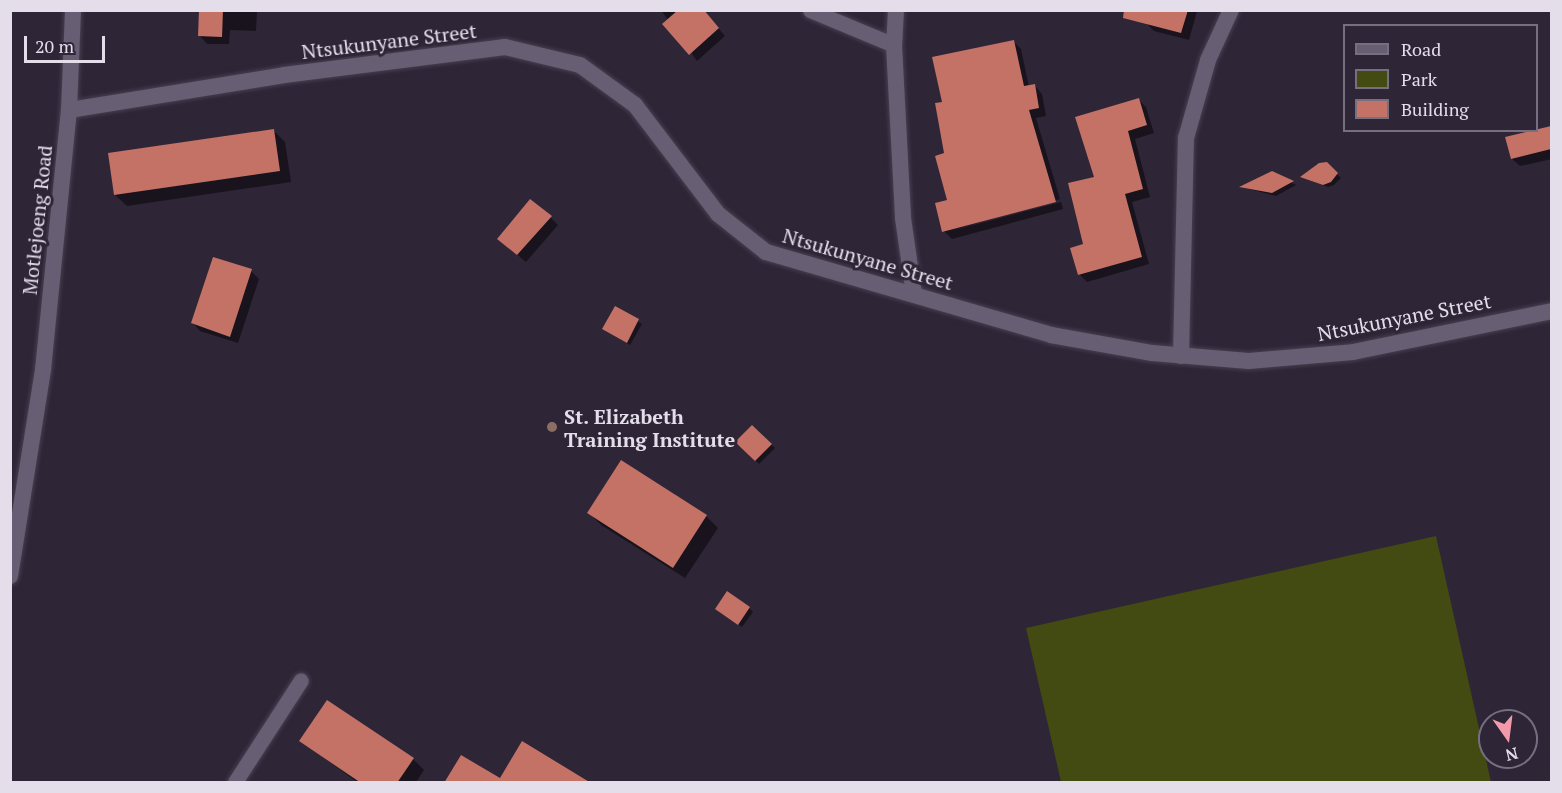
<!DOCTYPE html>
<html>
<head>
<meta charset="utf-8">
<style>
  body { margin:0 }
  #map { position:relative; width:1562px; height:793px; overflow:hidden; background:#2e2537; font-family:"PT Serif",serif }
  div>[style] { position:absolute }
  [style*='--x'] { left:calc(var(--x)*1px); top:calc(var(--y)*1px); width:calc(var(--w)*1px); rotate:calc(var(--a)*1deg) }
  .green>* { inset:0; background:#434a12 }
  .shadow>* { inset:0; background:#0007 }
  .building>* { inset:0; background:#c37265 }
  .roads { filter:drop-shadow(0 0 2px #47404f) drop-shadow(0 0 2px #47404f) }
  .service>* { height:15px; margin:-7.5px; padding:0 7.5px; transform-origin:7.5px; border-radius:7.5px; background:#685e73 }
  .minor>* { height:16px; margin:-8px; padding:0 8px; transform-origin:8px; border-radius:8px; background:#685e73 }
  .dots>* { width:16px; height:16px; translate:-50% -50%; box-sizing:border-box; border:3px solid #2e2537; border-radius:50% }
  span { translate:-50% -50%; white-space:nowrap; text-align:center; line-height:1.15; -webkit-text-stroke:6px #2e2537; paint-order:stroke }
  .street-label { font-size:20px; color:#e3deea }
  .poi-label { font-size:20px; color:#e3deea; font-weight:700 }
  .left { translate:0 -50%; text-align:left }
  .frame { position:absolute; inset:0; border:12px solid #e3deea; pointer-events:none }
  .legend { position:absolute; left:1343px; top:24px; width:195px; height:108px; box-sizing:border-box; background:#2e2537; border:2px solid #766f7f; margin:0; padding:8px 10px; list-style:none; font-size:18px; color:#e3deea }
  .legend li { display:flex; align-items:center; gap:12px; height:30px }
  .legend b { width:30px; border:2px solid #766f7f }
  .north { position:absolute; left:1478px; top:709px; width:60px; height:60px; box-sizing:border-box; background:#2e2537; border:2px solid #766f7f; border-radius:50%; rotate:166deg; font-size:16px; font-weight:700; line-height:24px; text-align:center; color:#e3deea }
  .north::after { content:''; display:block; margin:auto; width:21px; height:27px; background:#f39aaa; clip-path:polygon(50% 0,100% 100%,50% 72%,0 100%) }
  .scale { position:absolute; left:24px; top:36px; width:81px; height:27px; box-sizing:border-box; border:3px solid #e3deea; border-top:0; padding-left:8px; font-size:18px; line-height:21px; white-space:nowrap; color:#e3deea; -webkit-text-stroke:4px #2e2537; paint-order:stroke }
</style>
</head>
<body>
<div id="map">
  <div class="green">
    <div style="clip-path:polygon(1436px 536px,1491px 782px,1061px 782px,1026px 628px)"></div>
  </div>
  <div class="shadow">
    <div style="clip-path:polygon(200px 10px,257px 10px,256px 31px,230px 30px,229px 44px,207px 44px,200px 36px)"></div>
    <div style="clip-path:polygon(661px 10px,703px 10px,725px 36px,697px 61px)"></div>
    <div style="clip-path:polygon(1150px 10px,1197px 11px,1189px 40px,1154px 31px,1146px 23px)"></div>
    <div style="clip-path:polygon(1013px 41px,1021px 49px,1029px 87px,1035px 86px,1042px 94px,1046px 116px,1036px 118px,1060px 199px,947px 232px,1061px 202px,1063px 209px,952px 239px,944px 231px,949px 201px,944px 103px)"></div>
    <div style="clip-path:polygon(1138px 99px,1146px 107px,1154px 133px,1135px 139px,1150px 197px,1132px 202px,1149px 264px,1087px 282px,1079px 274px,1096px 178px)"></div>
    <div style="clip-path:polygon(1550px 128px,1552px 159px,1520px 166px,1512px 159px)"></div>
    <div style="clip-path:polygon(273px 130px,285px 142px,291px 182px,127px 206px,115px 195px)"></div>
    <div style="clip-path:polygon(1326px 164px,1341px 178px,1334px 185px,1328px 187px,1302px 177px)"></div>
    <div style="clip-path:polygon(1272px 173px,1296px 185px,1276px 196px,1241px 187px)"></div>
    <div style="clip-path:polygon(550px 217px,558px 225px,526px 262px,507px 246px)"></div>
    <div style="clip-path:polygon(251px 271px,259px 279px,238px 343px,200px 331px,193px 323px)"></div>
    <div style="clip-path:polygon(615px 308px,642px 324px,630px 345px,603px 329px)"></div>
    <div style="clip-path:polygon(752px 427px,775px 448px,759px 464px,737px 442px)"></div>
    <div style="clip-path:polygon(589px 513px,706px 516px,718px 528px,685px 578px,601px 525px)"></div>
    <div style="clip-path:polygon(749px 608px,753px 612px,742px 627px,720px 612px)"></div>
    <div style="clip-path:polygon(301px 741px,413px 759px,424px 770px,416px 782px,357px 782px)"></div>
  </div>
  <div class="building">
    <div style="clip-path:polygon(199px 10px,223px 10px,222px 37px,198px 36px)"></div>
    <div style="clip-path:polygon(678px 10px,704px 10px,719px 28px,689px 55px,662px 24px)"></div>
    <div style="clip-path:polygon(1124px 10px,1188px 10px,1181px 33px,1123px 18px)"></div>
    <div style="clip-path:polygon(1014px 40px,1024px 86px,1035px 84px,1039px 108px,1029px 110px,1056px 202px,942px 232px,935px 203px,947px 200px,935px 156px,944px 153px,935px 103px,942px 102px,932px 57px)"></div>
    <div style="clip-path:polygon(1139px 98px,1147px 125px,1128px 131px,1143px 189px,1125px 194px,1142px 257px,1078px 275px,1070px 248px,1083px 244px,1068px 183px,1094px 177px,1075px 117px)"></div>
    <div style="clip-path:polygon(1551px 126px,1551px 149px,1511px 159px,1505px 137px)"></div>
    <div style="clip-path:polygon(274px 129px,280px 171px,114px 195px,108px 153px)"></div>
    <div style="clip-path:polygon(1327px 162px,1338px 173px,1331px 182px,1323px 185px,1300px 177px,1319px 163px)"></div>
    <div style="clip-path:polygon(1272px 171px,1294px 181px,1272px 193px,1239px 187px)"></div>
    <div style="clip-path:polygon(530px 199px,552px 216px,517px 255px,497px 239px)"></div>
    <div style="clip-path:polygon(213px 257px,252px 269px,230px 337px,191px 323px)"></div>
    <div style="clip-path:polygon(615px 306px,639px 319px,627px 343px,602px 329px)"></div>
    <div style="clip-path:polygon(752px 425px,772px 444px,755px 461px,735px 442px)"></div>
    <div style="clip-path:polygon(621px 460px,707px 515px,673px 568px,587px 513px)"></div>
    <div style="clip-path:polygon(727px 591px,750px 607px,738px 625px,715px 609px)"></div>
    <div style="clip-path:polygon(327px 700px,414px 758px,397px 783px,361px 783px,299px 741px)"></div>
    <div style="clip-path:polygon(522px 741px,591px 783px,444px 783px,461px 755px,500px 778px)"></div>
  </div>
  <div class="roads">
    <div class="service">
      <div style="--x:810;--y:10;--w:91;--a:22.6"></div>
      <div style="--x:235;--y:782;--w:121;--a:-57.1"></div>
    </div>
    <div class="minor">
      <div style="--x:896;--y:10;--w:35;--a:93"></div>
      <div style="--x:894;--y:45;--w:173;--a:87"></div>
      <div style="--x:903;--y:218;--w:77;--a:81.8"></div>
      <div style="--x:69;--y:110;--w:218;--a:-9.2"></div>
      <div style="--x:284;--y:75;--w:223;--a:-7.2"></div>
      <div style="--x:505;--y:47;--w:77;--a:13.5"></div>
      <div style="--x:580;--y:65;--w:68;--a:36"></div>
      <div style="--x:635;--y:105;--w:137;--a:52.7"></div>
      <div style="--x:718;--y:214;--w:61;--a:38.4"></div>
      <div style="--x:766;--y:252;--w:297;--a:16.2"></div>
      <div style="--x:1051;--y:335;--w:103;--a:10.1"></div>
      <div style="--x:1152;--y:353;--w:97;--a:4.7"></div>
      <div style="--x:1249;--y:361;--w:104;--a:-4.9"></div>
      <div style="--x:1353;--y:352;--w:203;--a:-11.6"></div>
      <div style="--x:1181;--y:356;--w:218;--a:-88.7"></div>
      <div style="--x:1186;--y:138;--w:81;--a:-74.2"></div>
      <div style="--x:1208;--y:60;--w:55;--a:-65.3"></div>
      <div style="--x:10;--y:576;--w:209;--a:-80.9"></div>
      <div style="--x:43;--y:370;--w:261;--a:-84.3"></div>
      <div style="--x:69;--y:110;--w:100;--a:-87.7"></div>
    </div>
  </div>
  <div class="dots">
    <div style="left:552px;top:427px;background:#8d6e63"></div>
  </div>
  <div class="street-label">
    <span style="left:389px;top:41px;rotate:-7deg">Ntsukunyane Street</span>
    <span style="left:37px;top:220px;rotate:-84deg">Motlejoeng Road</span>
    <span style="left:868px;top:259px;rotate:16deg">Ntsukunyane Street</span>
    <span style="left:1404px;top:317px;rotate:-11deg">Ntsukunyane Street</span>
  </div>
  <div class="poi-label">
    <span class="left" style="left:564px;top:428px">St. Elizabeth<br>Training Institute</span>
  </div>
  <div class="frame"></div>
  <ul class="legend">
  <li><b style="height:8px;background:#685e73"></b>Road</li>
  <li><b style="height:16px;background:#434a12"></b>Park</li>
  <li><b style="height:16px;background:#c37265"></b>Building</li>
  </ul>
  <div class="north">N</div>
  <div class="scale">20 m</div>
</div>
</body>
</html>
